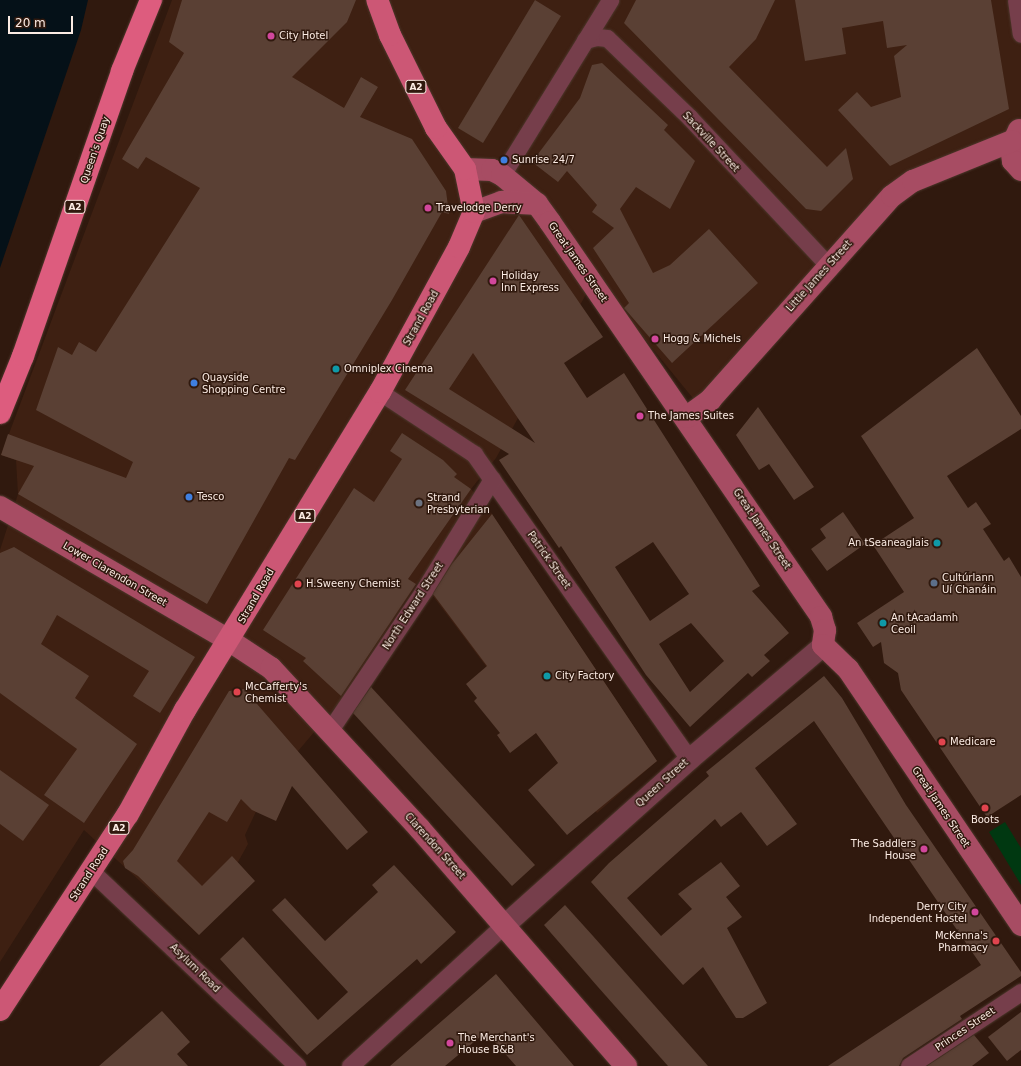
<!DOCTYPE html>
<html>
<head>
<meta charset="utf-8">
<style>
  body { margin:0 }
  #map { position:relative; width:1021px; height:1066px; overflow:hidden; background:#30190e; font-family:"DejaVu Sans",sans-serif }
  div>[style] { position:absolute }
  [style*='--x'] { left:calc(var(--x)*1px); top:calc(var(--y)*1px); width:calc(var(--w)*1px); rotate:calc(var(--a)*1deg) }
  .built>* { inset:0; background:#3e2012 }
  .green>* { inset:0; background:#003811 }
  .water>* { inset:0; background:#051118 }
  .building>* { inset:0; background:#5a4034 }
  .roads { filter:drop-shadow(0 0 1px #4d372c) drop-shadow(0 0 1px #4d372c) }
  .minor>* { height:17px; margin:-8.5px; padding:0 8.5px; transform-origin:8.5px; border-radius:8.5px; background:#763e4b }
  .tertiary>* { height:21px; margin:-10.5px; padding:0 10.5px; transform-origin:10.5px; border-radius:10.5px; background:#763e4b }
  .secondary>* { height:22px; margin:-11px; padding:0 11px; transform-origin:11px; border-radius:11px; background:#a74c63 }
  .primary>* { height:22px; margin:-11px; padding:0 11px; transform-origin:11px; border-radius:11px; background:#cc5775 }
  .trunk>* { height:22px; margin:-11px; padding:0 11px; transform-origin:11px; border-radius:11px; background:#dd5c7e }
  .dots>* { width:11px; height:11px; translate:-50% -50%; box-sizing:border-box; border:2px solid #30190e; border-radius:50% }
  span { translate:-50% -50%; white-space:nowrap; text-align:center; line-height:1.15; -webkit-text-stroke:3px #30190e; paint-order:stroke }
  .shield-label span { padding:1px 3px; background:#30190e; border:1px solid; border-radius:3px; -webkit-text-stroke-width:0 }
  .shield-label { font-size:9px; color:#fcece4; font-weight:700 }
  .poi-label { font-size:10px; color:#fcece4 }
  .left { translate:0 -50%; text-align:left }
  .right { translate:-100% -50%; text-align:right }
  .street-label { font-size:10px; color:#fcece4 }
  .scale { position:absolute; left:8px; top:16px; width:65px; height:18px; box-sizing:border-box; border:2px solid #fcece4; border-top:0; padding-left:5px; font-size:12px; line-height:14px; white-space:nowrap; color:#fcece4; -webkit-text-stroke:3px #30190e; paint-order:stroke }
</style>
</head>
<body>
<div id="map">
  <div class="built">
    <div style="clip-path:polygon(172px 0,1021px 0,1021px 148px,888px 194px,696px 402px,595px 278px,496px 458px,471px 489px,492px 514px,657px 761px,597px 813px,420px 579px,341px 700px,299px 750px,274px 773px,245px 835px,248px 844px,198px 934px,84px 830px,0 962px,0 550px,18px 494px,16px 460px,1px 455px)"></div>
  </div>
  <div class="green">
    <div style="clip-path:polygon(1005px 822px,1021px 848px,1021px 885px,989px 832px)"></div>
  </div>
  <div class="water">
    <div style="clip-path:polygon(0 0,88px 0,81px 30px,0 268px)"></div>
  </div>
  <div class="building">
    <div style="clip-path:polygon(182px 0,356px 0,347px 22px,292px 77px,344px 108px,361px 77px,378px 87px,360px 117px,412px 139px,446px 191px,449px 214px,442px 212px,392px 300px,295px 460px,289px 458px,207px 604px,18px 494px,34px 466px,1px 455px,8px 434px,126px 478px,133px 462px,36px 410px,58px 347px,72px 355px,79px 342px,96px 352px,200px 188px,146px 157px,138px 169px,122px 159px,184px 53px,169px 42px)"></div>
    <div style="clip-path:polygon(535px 0,561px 16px,483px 143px,458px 128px)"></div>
    <div style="clip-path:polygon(636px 0,775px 0,756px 39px,729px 67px,827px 167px,846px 148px,853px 179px,821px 211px,806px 209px,624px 23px)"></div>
    <div style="clip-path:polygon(795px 0,991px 0,1009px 109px,890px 166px,838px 110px,857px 92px,871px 107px,901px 97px,894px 56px,907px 45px,887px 48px,883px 21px,842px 28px,846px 54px,805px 61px)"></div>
    <div style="clip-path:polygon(602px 63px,668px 125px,664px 130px,695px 161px,670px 209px,636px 187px,620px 209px,653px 273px,670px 265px,709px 229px,758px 283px,672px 363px,624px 308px,629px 303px,593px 248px,614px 228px,592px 212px,597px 205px,567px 171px,558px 182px,532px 162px,580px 98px,592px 65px)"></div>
    <div style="clip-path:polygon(evenodd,519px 215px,603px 337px,564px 363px,587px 398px,624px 373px,760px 586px,752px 591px,789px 633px,764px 655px,770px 661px,752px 677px,748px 673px,690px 727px,646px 675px,561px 546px,559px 548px,499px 460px,509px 454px,405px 390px,519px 215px,473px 353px,535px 443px,449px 389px,473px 353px,519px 215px,653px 542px,689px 594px,650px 621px,615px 567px,653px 542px,519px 215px,691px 623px,724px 661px,690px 692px,659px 644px,691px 623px)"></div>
    <div style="clip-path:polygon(977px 348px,1021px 416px,1021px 429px,947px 476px,968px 508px,976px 502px,991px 524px,983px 529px,1004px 561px,1009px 557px,1021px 577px,1021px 795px,987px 817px,901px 690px,898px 673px,884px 663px,881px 642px,873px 647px,857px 623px,904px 592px,873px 545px,914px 518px,861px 436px)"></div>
    <div style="clip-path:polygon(758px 407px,814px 487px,794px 500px,769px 464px,759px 470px,736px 435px)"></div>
    <div style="clip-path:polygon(402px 433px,443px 460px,457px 474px,454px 477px,471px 489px,408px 579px,416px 584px,341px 696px,303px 661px,306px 658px,263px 630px,354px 488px,374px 502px,402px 459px,390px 451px)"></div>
    <div style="clip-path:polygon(843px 512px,865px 544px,827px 571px,811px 549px,826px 538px,820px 529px)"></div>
    <div style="clip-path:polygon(492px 514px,657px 761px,567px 835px,528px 790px,558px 763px,536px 733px,510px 753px,497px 735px,500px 733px,474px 701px,477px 698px,466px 684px,487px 666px,433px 594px,452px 564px)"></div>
    <div style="clip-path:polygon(14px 547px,195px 657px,160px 713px,133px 696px,149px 671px,57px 615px,41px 644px,89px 676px,75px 698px,137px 744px,84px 823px,44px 795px,77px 749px,0 693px,0 553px)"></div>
    <div style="clip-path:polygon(824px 676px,842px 698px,906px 805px,1021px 972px,1021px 976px,960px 1016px,962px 1019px,903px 1058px,899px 1066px,828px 1066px,981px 965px,814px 721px,755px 768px,797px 824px,767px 846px,741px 812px,721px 827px,715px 819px,627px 898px,661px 936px,692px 909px,678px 894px,721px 862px,740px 886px,726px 897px,742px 917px,727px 928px,767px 1003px,743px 1018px,736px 1018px,703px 967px,683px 985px,591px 882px,609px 863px,709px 776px,706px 772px)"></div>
    <div style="clip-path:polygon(371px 687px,535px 865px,512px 886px,353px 713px)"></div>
    <div style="clip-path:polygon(244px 689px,368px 832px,347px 850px,292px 786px,276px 821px,252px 810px,241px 799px,227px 822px,209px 812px,177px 861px,202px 886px,232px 856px,255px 881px,199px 935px,138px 876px,125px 868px,123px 861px,133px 850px,229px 691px)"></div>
    <div style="clip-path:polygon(0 770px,49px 805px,23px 841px,0 824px)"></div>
    <div style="clip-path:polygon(394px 865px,456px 932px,421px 964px,417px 959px,307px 1055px,220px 959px,243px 937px,318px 1020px,348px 992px,272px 910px,285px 898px,325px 941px,378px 892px,372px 885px)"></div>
    <div style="clip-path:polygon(565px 905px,593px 936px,708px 1066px,668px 1066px,598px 987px,544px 925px)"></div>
    <div style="clip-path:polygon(496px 974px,574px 1066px,516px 1066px,486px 1032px,445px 1066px,390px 1066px)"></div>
    <div style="clip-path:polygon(162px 1011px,190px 1042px,177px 1054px,188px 1066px,99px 1066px)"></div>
    <div style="clip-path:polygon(1021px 1012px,1021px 1050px,1007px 1061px,988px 1037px)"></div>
    <div style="clip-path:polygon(974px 1035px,989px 1053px,972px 1066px,927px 1066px)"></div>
  </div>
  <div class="roads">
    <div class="minor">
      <div style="--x:1016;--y:0;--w:34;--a:82"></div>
      <div style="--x:585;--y:40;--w:12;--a:-14"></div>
      <div style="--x:597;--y:37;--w:10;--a:6"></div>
      <div style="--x:607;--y:38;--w:115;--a:43.9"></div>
      <div style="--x:690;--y:118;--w:202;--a:46.8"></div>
      <div style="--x:502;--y:175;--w:206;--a:-58.3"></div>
      <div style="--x:380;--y:392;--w:113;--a:33.4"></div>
      <div style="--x:474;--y:454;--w:373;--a:54.8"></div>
      <div style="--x:330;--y:730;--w:169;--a:-56.1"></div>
      <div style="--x:424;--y:590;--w:130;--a:-58.5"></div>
      <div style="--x:91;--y:871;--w:284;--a:43.4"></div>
      <div style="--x:350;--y:1066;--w:209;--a:-42.5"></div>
      <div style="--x:909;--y:1066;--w:134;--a:-33.5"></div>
    </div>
    <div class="tertiary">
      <div style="--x:504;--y:925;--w:249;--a:-41.9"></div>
      <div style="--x:689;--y:759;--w:176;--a:-40.4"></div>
    </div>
    <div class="secondary">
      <div style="--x:1019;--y:130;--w:19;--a:115"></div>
      <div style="--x:1011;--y:147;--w:14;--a:82"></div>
      <div style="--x:1013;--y:161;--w:12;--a:48"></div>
      <div style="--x:465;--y:169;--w:27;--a:2"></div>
      <div style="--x:492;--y:170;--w:11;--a:27"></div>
      <div style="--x:502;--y:175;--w:45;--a:39.6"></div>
      <div style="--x:537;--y:204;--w:22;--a:54"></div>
      <div style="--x:550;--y:222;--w:479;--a:55.5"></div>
      <div style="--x:821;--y:617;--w:14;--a:73"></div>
      <div style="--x:825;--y:630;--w:15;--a:98"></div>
      <div style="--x:823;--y:645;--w:35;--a:44"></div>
      <div style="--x:848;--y:669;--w:309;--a:55.9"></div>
      <div style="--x:474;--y:212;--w:30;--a:-20"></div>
      <div style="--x:502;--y:202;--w:35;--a:3"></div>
      <div style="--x:687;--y:417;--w:29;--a:-36"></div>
      <div style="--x:710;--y:400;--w:273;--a:-48.3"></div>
      <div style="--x:892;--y:196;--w:26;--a:-36"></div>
      <div style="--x:913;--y:181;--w:107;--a:-22"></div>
      <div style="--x:0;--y:507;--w:266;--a:30.2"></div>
      <div style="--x:230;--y:641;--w:49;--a:33.4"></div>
      <div style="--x:271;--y:668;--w:219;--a:47.2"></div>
      <div style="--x:420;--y:829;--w:314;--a:49"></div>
    </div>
    <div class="primary">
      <div style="--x:0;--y:1010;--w:234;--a:-56.9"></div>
      <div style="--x:128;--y:814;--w:119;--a:-61.3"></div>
      <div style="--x:185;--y:710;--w:373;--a:-58.5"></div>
      <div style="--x:380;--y:392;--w:165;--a:-61.4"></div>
      <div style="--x:459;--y:247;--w:38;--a:-67"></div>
      <div style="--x:474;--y:212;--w:44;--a:-101.8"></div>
      <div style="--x:465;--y:169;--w:50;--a:-125.3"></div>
      <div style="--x:436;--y:128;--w:104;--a:-116.3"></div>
      <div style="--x:390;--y:35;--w:37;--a:-110"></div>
    </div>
    <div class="trunk">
      <div style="--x:0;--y:413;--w:61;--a:-68"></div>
      <div style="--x:23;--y:356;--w:302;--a:-70.8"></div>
      <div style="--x:122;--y:71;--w:77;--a:-67.8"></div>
    </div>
  </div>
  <div class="dots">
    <div style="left:271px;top:36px;background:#d1479c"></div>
    <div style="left:504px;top:160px;background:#3f7fe0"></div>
    <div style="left:428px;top:208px;background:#d1479c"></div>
    <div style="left:493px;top:281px;background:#d1479c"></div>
    <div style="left:655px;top:339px;background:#d1479c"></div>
    <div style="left:336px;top:369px;background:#0f9aa8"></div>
    <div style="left:194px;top:383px;background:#3f7fe0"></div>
    <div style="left:640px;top:416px;background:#d1479c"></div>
    <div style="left:189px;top:497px;background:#3f7fe0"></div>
    <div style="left:419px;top:503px;background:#6b7280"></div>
    <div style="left:937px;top:543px;background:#0f9aa8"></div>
    <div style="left:934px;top:583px;background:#5c6f8a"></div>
    <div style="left:298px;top:584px;background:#e0444e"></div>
    <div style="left:883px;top:623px;background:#0f9aa8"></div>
    <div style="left:547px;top:676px;background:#0f9aa8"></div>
    <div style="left:237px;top:692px;background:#e0444e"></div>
    <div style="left:942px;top:742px;background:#e0444e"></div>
    <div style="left:985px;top:808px;background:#e0444e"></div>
    <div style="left:924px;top:849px;background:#d1479c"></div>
    <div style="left:975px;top:912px;background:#d1479c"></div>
    <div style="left:996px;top:941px;background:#e0444e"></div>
    <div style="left:450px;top:1043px;background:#d1479c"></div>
  </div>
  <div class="shield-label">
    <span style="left:416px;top:87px">A2</span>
    <span style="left:75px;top:207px">A2</span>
    <span style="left:305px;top:516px">A2</span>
    <span style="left:119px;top:828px">A2</span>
  </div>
  <div class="poi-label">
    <span class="left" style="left:279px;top:36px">City Hotel</span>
    <span class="left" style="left:512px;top:160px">Sunrise 24/7</span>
    <span class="left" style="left:436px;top:208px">Travelodge Derry</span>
    <span class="left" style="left:501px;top:281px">Holiday<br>Inn Express</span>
    <span class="left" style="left:663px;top:339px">Hogg &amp; Michels</span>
    <span class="left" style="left:344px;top:369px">Omniplex Cinema</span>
    <span class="left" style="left:202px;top:383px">Quayside<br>Shopping Centre</span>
    <span class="left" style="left:648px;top:416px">The James Suites</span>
    <span class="left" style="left:197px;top:497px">Tesco</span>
    <span class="left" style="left:427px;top:503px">Strand<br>Presbyterian</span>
    <span class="right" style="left:929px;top:543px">An tSeaneaglais</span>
    <span class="left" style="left:942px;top:583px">Cultúrlann<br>Uí Chanáin</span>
    <span class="left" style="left:306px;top:584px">H.Sweeny Chemist</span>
    <span class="left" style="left:891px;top:623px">An tAcadamh<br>Ceoil</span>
    <span class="left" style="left:555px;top:676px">City Factory</span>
    <span class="left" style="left:245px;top:692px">McCafferty's<br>Chemist</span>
    <span class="left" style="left:950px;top:742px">Medicare</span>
    <span style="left:985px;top:820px">Boots</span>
    <span class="right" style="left:916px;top:849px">The Saddlers<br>House</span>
    <span class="right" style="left:967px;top:912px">Derry City<br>Independent Hostel</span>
    <span class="right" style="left:988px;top:941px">McKenna's<br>Pharmacy</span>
    <span class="left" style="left:458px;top:1043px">The Merchant's<br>House B&amp;B</span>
  </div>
  <div class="street-label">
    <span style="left:711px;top:142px;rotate:47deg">Sackville Street</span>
    <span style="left:95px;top:150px;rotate:-71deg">Queen's Quay</span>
    <span style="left:578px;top:262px;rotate:55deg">Great James Street</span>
    <span style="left:819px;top:276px;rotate:-48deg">Little James Street</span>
    <span style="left:421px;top:318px;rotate:-61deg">Strand Road</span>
    <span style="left:762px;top:529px;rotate:56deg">Great James Street</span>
    <span style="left:549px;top:560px;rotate:55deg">Patrick Street</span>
    <span style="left:115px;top:574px;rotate:30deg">Lower Clarendon Street</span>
    <span style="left:256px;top:596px;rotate:-60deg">Strand Road</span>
    <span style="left:413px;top:606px;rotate:-57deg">North Edward Street</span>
    <span style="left:662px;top:783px;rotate:-42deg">Queen Street</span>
    <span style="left:941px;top:807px;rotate:56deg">Great James Street</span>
    <span style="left:435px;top:846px;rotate:48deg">Clarendon Street</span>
    <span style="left:89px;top:874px;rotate:-57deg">Strand Road</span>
    <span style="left:195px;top:968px;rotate:44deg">Asylum Road</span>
    <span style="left:965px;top:1029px;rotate:-34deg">Princes Street</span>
  </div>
  <div class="scale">20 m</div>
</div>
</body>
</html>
